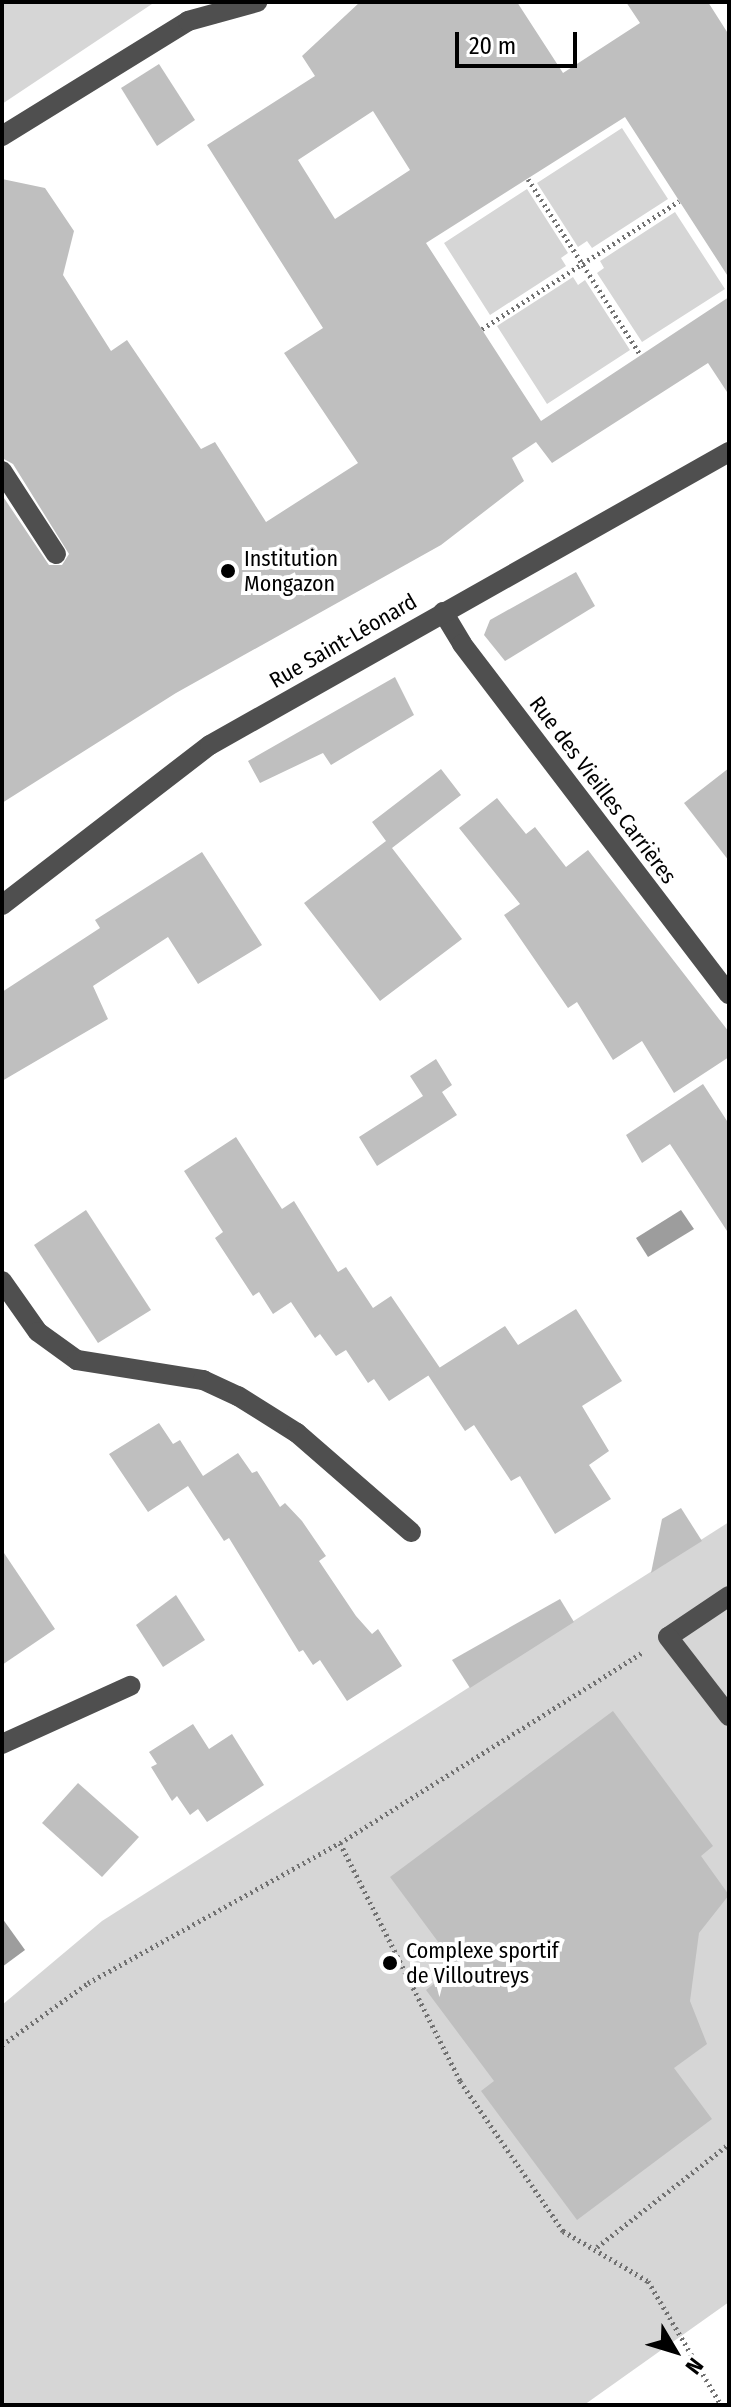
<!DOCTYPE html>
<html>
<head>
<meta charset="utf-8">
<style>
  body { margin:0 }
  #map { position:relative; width:731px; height:2407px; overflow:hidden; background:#fff; font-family:"Fira Sans Condensed",sans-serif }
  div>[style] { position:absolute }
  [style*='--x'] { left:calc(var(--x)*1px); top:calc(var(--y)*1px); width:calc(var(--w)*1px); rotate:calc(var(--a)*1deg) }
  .green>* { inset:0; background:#d6d6d6 }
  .water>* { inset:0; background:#9d9d9d }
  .building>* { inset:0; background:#bfbfbf }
  .path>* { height:5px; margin-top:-2.5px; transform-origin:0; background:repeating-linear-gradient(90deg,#717171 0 2px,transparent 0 6px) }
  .minor>* { height:20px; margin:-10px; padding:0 10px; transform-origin:10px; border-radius:10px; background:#4f4f4f }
  .dots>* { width:22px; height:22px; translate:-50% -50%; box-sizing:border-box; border:4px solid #fff; border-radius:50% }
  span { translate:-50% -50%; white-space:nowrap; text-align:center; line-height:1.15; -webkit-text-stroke:8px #fff; paint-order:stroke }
  .poi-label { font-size:22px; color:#000 }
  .left { translate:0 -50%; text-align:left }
  .street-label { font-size:22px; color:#000 }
  .frame { position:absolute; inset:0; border:4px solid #000; pointer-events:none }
  .north { position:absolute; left:635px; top:2311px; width:80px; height:80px; -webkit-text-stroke:6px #fff; paint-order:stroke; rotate:128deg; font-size:22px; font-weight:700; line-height:32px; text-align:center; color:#000 }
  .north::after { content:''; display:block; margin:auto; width:28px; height:36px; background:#000; clip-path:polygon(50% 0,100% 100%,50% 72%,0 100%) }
  .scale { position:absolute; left:455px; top:32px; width:122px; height:36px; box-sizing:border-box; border:4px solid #000; border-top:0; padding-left:10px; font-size:24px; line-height:28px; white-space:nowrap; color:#000; -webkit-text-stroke:6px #fff; paint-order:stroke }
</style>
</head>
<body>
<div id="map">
  <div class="green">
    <div style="clip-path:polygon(2px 2px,155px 2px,2px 104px)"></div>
    <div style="clip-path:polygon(622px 128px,668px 199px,592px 248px,587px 241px,578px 247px,537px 183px)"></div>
    <div style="clip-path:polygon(527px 189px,568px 253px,561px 258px,566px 266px,490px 315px,444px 243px)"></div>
    <div style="clip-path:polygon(675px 212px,725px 289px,642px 342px,597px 273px,604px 268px,600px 261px)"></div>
    <div style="clip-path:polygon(573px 277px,578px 285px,585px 280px,630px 350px,547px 404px,497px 326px)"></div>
    <div style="clip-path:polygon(729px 1522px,729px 2302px,584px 2405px,2px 2405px,2px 2005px,102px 1921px)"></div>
  </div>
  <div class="water">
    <div style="clip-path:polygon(681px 1210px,694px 1229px,648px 1257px,636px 1238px)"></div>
    <div style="clip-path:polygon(2px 1918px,25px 1950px,2px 1967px)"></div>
  </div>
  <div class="building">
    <div style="clip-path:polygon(evenodd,360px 2px,517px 2px,563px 73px,640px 23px,626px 2px,708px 2px,729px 35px,729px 278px,625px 117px,426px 243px,541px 421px,729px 297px,729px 395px,708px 363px,552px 463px,536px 442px,512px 458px,524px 481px,441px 545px,176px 693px,2px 803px,2px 495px,49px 565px,62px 565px,69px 554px,13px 464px,2px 458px,2px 179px,45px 188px,74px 231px,63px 275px,111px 351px,127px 340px,201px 449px,215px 442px,266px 522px,358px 463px,284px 353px,323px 328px,207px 145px,315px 76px,302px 56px,360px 2px,373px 111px,410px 170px,335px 219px,298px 160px,373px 111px)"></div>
    <div style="clip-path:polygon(159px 64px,195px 120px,157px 146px,121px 88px)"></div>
    <div style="clip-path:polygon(576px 572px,595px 606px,505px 661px,484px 635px,490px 620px)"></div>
    <div style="clip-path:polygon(395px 677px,414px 715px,331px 765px,323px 753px,260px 783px,248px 761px)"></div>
    <div style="clip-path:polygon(729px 768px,729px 861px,684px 803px)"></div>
    <div style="clip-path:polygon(441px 769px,461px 795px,392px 848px,462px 939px,380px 1001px,304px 903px,386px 841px,372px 822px)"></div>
    <div style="clip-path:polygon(497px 798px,526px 834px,535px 827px,566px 867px,588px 850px,729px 1032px,729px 1057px,674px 1093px,642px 1041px,613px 1060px,577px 1002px,568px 1008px,504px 915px,520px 904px,459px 828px)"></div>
    <div style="clip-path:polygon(202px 852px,262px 945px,198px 984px,168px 937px,93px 986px,108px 1019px,2px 1081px,2px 992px,100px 928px,95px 920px)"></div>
    <div style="clip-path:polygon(436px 1059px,452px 1085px,442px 1092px,457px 1115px,377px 1166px,359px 1137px,423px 1096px,410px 1076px)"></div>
    <div style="clip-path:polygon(703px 1084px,729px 1124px,729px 1234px,670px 1144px,642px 1163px,626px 1135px)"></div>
    <div style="clip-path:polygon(236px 1137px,282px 1209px,294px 1201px,338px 1272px,346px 1267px,373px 1308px,391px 1296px,440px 1368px,389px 1401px,374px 1379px,368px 1383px,346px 1350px,336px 1356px,320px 1334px,315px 1338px,291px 1302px,273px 1314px,259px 1292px,253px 1296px,215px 1238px,223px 1232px,184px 1171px)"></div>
    <div style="clip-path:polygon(86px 1210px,151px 1310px,98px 1343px,34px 1245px)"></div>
    <div style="clip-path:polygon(576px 1309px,622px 1381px,582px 1406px,609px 1451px,589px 1465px,611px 1499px,555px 1534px,520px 1476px,511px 1481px,474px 1425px,465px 1431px,428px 1375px,505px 1326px,518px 1345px)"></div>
    <div style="clip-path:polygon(159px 1423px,173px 1444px,180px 1440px,203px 1476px,238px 1453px,252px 1473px,257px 1471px,280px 1507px,285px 1503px,302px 1521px,326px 1556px,319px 1561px,356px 1616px,372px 1634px,378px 1629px,402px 1666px,347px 1701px,320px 1660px,313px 1665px,303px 1650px,299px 1652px,229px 1538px,224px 1541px,188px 1486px,148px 1512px,109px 1454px)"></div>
    <div style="clip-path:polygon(681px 1508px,702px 1541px,651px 1573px,662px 1519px)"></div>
    <div style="clip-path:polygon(2px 1550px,55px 1629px,2px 1665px)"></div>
    <div style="clip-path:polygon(176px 1595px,205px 1640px,163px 1667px,136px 1625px)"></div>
    <div style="clip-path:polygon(560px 1599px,574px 1622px,470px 1688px,452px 1660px)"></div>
    <div style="clip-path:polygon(613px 1711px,713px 1846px,701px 1856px,729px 1895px,699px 1933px,690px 2001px,707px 2044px,674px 2068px,712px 2119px,577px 2220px,481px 2091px,494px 2081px,426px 1990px,456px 1966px,390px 1877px)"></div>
    <div style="clip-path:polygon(193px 1724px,209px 1749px,232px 1734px,264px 1785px,207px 1822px,198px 1809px,190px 1815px,177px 1796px,172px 1801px,151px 1767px,157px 1764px,149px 1752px)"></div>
    <div style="clip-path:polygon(78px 1783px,139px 1837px,102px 1877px,42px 1823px)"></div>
  </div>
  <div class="path">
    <div style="--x:528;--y:179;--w:208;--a:57.4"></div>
    <div style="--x:482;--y:329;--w:235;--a:-33"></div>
    <div style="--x:340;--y:1843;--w:267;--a:63.2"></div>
    <div style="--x:460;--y:2081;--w:182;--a:55.5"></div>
    <div style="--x:563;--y:2231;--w:99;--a:30.5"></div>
    <div style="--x:648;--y:2281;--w:144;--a:59.5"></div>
    <div style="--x:2;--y:2045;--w:106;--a:-35.8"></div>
    <div style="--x:88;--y:1983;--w:288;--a:-29.1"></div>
    <div style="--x:340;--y:1843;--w:358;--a:-32.2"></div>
    <div style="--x:597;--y:2247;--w:167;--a:-38"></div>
  </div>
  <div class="minor">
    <div style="--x:2;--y:136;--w:219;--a:-31.7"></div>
    <div style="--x:188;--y:21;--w:72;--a:-15.4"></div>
    <div style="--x:2;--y:471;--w:99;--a:57"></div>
    <div style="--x:443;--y:612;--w:37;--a:59"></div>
    <div style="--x:462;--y:644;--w:440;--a:52.7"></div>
    <div style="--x:2;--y:905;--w:262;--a:-37.6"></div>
    <div style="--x:210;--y:745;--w:596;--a:-29.45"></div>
    <div style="--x:2;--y:1281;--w:62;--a:54.8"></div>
    <div style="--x:38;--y:1332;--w:48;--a:35.7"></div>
    <div style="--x:77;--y:1360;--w:128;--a:9"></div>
    <div style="--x:203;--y:1380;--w:38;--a:25"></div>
    <div style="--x:238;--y:1396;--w:70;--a:32.1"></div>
    <div style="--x:297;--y:1433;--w:151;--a:41"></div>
    <div style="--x:729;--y:1596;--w:73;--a:146.1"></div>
    <div style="--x:668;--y:1637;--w:100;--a:52.3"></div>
    <div style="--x:2;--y:1744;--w:141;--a:-24.4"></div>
  </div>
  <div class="dots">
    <div style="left:228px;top:571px;background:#000"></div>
    <div style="left:390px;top:1963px;background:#000"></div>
  </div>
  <div class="poi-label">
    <span class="left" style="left:244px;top:571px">Institution<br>Mongazon</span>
    <span class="left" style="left:406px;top:1963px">Complexe sportif<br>de Villoutreys</span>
  </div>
  <div class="street-label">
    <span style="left:343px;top:641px;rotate:-30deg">Rue Saint-Léonard</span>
    <span style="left:603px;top:790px;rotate:53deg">Rue des Vieilles Carrières</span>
  </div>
  <div class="frame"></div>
  <div class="north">N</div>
  <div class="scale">20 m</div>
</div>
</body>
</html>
